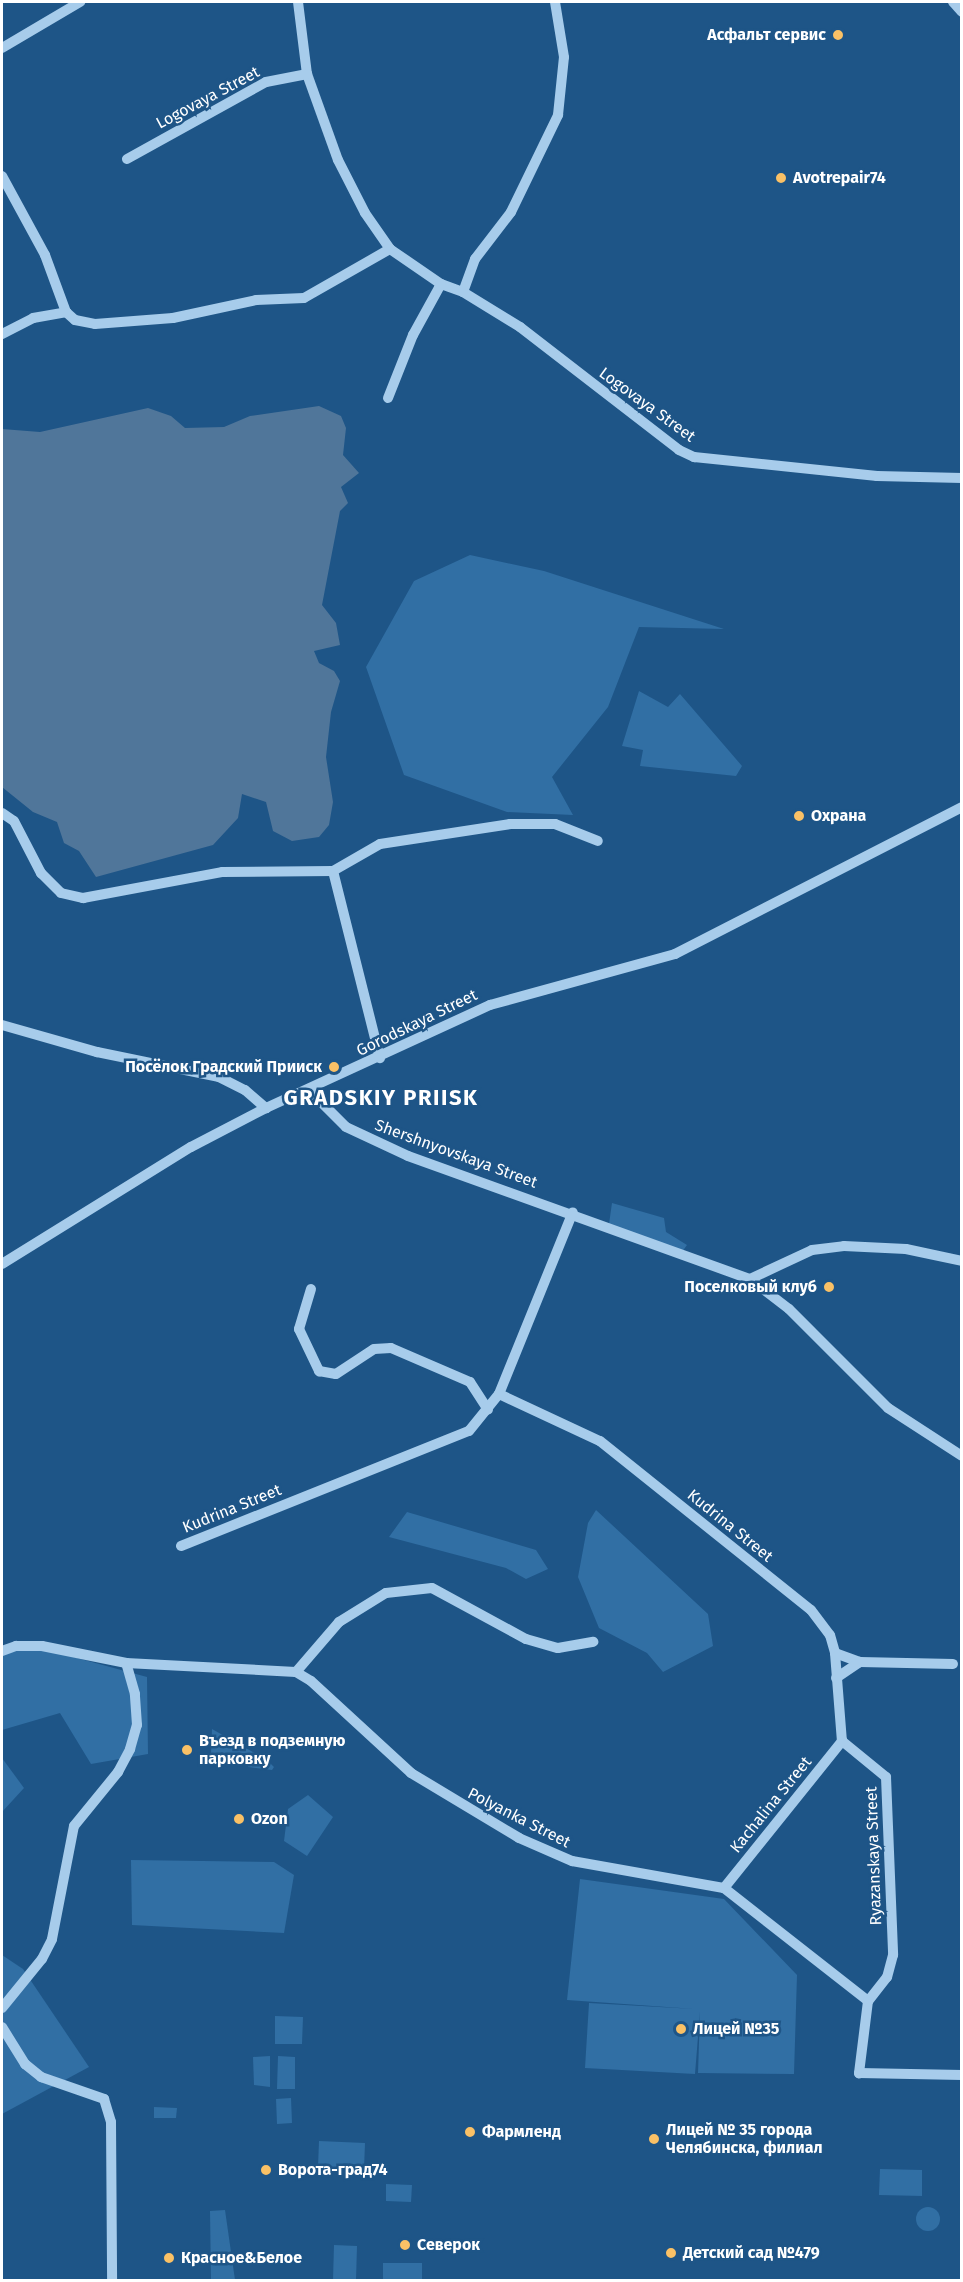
<!DOCTYPE html>
<html>
<head>
<meta charset="utf-8">
<style>
  body { margin:0 }
  #map { position:relative; width:963px; height:2282px; overflow:hidden; background:#1e5587; font-family:"Fira Sans",sans-serif }
  div>[style] { position:absolute }
  [style*='--x'] { left:calc(var(--x)*1px); top:calc(var(--y)*1px); width:calc(var(--w)*1px); rotate:calc(var(--a)*1deg) }
  .green>* { inset:0; background:#316fa4 }
  .round { border-radius:50% }
  .water>* { inset:0; background:#50769a }
  .minor>* { height:10px; margin:-5px; padding:0 5px; transform-origin:5px; border-radius:5px; background:#a7cceb }
  .dots>* { width:16px; height:16px; translate:-50% -50%; box-sizing:border-box; border:3px solid #1e5587; border-radius:50% }
  span { translate:-50% -50%; white-space:nowrap; text-align:center; line-height:1.15; -webkit-text-stroke:5px #1e5587; paint-order:stroke }
  .poi-label { font-size:16px; color:#fff; font-weight:700 }
  .right { translate:-100% -50%; text-align:right }
  .left { translate:0 -50%; text-align:left }
  .street-label { font-size:16px; color:#fff }
  .district-label { font-size:22px; color:#fff; font-weight:700; letter-spacing:1.5px }
  .frame { position:absolute; inset:0; border:3px solid #fff; pointer-events:none }
</style>
</head>
<body>
<div id="map">
  <div class="green">
    <div style="clip-path:polygon(470px 555px,544px 571px,724px 629px,639px 627px,608px 707px,552px 777px,573px 815px,507px 812px,404px 775px,366px 667px,414px 581px)"></div>
    <div style="clip-path:polygon(639px 691px,668px 707px,680px 694px,742px 766px,736px 776px,640px 766px,643px 750px,622px 746px)"></div>
    <div style="clip-path:polygon(612px 1203px,664px 1218px,666px 1232px,687px 1245px,682px 1252px,609px 1224px)"></div>
    <div style="clip-path:polygon(596px 1510px,708px 1614px,713px 1646px,663px 1672px,647px 1653px,599px 1628px,578px 1577px,588px 1523px)"></div>
    <div style="clip-path:polygon(407px 1512px,536px 1550px,548px 1569px,526px 1579px,506px 1568px,389px 1537px)"></div>
    <div style="clip-path:polygon(29px 1645px,147px 1677px,148px 1754px,91px 1764px,60px 1713px,2px 1730px,2px 1656px)"></div>
    <div style="clip-path:polygon(212px 1729px,267px 1760px,274px 1767px,272px 1770px,248px 1767px,249px 1758px,242px 1756px,211px 1754px)"></div>
    <div style="clip-path:polygon(2px 1758px,24px 1788px,2px 1812px)"></div>
    <div style="clip-path:polygon(308px 1795px,333px 1817px,307px 1856px,284px 1841px,288px 1809px)"></div>
    <div style="clip-path:polygon(131px 1860px,274px 1862px,294px 1875px,284px 1933px,132px 1925px)"></div>
    <div style="clip-path:polygon(580px 1879px,724px 1899px,797px 1975px,794px 2074px,698px 2073px,700px 2012px,695px 2074px,585px 2068px,589px 2003px,695px 2009px,567px 2000px)"></div>
    <div style="clip-path:polygon(2px 1955px,23px 1969px,89px 2067px,2px 2114px)"></div>
    <div style="clip-path:polygon(275px 2016px,303px 2017px,302px 2044px,275px 2044px)"></div>
    <div style="clip-path:polygon(270px 2056px,270px 2087px,254px 2085px,253px 2057px)"></div>
    <div style="clip-path:polygon(278px 2056px,295px 2057px,295px 2089px,277px 2089px)"></div>
    <div style="clip-path:polygon(291px 2098px,292px 2123px,277px 2124px,276px 2099px)"></div>
    <div style="clip-path:polygon(154px 2107px,177px 2108px,176px 2118px,154px 2118px)"></div>
    <div style="clip-path:polygon(319px 2141px,365px 2143px,364px 2169px,318px 2167px)"></div>
    <div style="clip-path:polygon(880px 2169px,922px 2170px,922px 2196px,879px 2195px)"></div>
    <div style="clip-path:polygon(386px 2184px,412px 2185px,411px 2202px,386px 2201px)"></div>
    <div class="round" style="left:916px;top:2207px;width:24px;height:24px"></div>
    <div style="clip-path:polygon(225px 2210px,235px 2280px,211px 2280px,210px 2211px)"></div>
    <div style="clip-path:polygon(334px 2245px,357px 2246px,356px 2280px,333px 2280px)"></div>
    <div style="clip-path:polygon(383px 2263px,422px 2263px,422px 2280px,383px 2280px)"></div>
  </div>
  <div class="water">
    <div style="clip-path:polygon(319px 406px,341px 416px,346px 428px,343px 455px,359px 473px,341px 487px,348px 503px,340px 511px,322px 605px,336px 623px,340px 645px,314px 651px,319px 663px,334px 671px,340px 681px,331px 712px,326px 757px,333px 802px,329px 825px,319px 837px,292px 841px,273px 831px,266px 802px,242px 794px,238px 818px,213px 845px,96px 877px,79px 851px,64px 843px,57px 822px,33px 812px,2px 787px,2px 429px,40px 432px,148px 408px,171px 416px,185px 428px,224px 427px,250px 416px)"></div>
  </div>
  <div class="minor">
    <div style="--x:298;--y:2;--w:73;--a:82.9"></div>
    <div style="--x:307;--y:74;--w:91;--a:70.2"></div>
    <div style="--x:338;--y:160;--w:59;--a:63"></div>
    <div style="--x:365;--y:213;--w:44;--a:55.2"></div>
    <div style="--x:390;--y:249;--w:62;--a:34.5"></div>
    <div style="--x:441;--y:284;--w:23;--a:20"></div>
    <div style="--x:463;--y:292;--w:67;--a:31.6"></div>
    <div style="--x:520;--y:327;--w:201;--a:37.7"></div>
    <div style="--x:679;--y:450;--w:17;--a:25"></div>
    <div style="--x:694;--y:457;--w:184;--a:5.9"></div>
    <div style="--x:877;--y:476;--w:85;--a:1.3"></div>
    <div style="--x:953;--y:2;--w:13;--a:48"></div>
    <div style="--x:2;--y:48;--w:91;--a:-30.5"></div>
    <div style="--x:127;--y:159;--w:159;--a:-29"></div>
    <div style="--x:266;--y:82;--w:42;--a:-11"></div>
    <div style="--x:2;--y:176;--w:90;--a:61.4"></div>
    <div style="--x:45;--y:255;--w:61;--a:69.8"></div>
    <div style="--x:66;--y:312;--w:12;--a:42"></div>
    <div style="--x:75;--y:320;--w:20;--a:11"></div>
    <div style="--x:95;--y:324;--w:78;--a:-4.4"></div>
    <div style="--x:173;--y:318;--w:85;--a:-12.2"></div>
    <div style="--x:256;--y:300;--w:48;--a:-2.4"></div>
    <div style="--x:304;--y:298;--w:99;--a:-29.7"></div>
    <div style="--x:463;--y:292;--w:35;--a:-70"></div>
    <div style="--x:475;--y:259;--w:59;--a:-52.5"></div>
    <div style="--x:511;--y:212;--w:108;--a:-64.1"></div>
    <div style="--x:558;--y:115;--w:58;--a:-84.1"></div>
    <div style="--x:564;--y:57;--w:56;--a:-99.3"></div>
    <div style="--x:2;--y:334;--w:35;--a:-27"></div>
    <div style="--x:33;--y:318;--w:34;--a:-10"></div>
    <div style="--x:388;--y:398;--w:68;--a:-68.4"></div>
    <div style="--x:413;--y:335;--w:58;--a:-61.2"></div>
    <div style="--x:2;--y:813;--w:14;--a:34"></div>
    <div style="--x:14;--y:821;--w:59;--a:62.6"></div>
    <div style="--x:41;--y:873;--w:28;--a:45"></div>
    <div style="--x:61;--y:893;--w:23;--a:13"></div>
    <div style="--x:83;--y:898;--w:141;--a:-10.6"></div>
    <div style="--x:222;--y:872;--w:111;--a:-0.5"></div>
    <div style="--x:333;--y:871;--w:54;--a:-29.9"></div>
    <div style="--x:380;--y:844;--w:132;--a:-8.7"></div>
    <div style="--x:510;--y:824;--w:45;--a:0"></div>
    <div style="--x:555;--y:824;--w:46;--a:21.6"></div>
    <div style="--x:333;--y:871;--w:193;--a:75.9"></div>
    <div style="--x:2;--y:1025;--w:99;--a:15.9"></div>
    <div style="--x:97;--y:1052;--w:125;--a:11.6"></div>
    <div style="--x:219;--y:1077;--w:29;--a:27"></div>
    <div style="--x:245;--y:1090;--w:28;--a:41"></div>
    <div style="--x:309;--y:1090;--w:52;--a:45"></div>
    <div style="--x:346;--y:1127;--w:68;--a:25.1"></div>
    <div style="--x:408;--y:1156;--w:363;--a:19.8"></div>
    <div style="--x:750;--y:1279;--w:49;--a:37.6"></div>
    <div style="--x:789;--y:1309;--w:140;--a:45"></div>
    <div style="--x:888;--y:1408;--w:88;--a:33"></div>
    <div style="--x:2;--y:1264;--w:222;--a:-31.8"></div>
    <div style="--x:191;--y:1147;--w:85;--a:-27.5"></div>
    <div style="--x:266;--y:1108;--w:247;--a:-24.7"></div>
    <div style="--x:490;--y:1005;--w:192;--a:-15.4"></div>
    <div style="--x:675;--y:954;--w:322;--a:-27.1"></div>
    <div style="--x:750;--y:1279;--w:68;--a:-25.1"></div>
    <div style="--x:812;--y:1250;--w:32;--a:-7"></div>
    <div style="--x:844;--y:1246;--w:62;--a:2.8"></div>
    <div style="--x:906;--y:1249;--w:57;--a:12.1"></div>
    <div style="--x:311;--y:1289;--w:42;--a:106.7"></div>
    <div style="--x:299;--y:1329;--w:47;--a:64.5"></div>
    <div style="--x:319;--y:1371;--w:17;--a:10"></div>
    <div style="--x:336;--y:1374;--w:45;--a:-33.3"></div>
    <div style="--x:374;--y:1349;--w:17;--a:-3"></div>
    <div style="--x:391;--y:1348;--w:86;--a:23.3"></div>
    <div style="--x:470;--y:1382;--w:33;--a:57"></div>
    <div style="--x:499;--y:1394;--w:196;--a:-67.9"></div>
    <div style="--x:181;--y:1546;--w:310;--a:-21.8"></div>
    <div style="--x:469;--y:1431;--w:48;--a:-51"></div>
    <div style="--x:499;--y:1394;--w:111;--a:25"></div>
    <div style="--x:600;--y:1441;--w:270;--a:38.7"></div>
    <div style="--x:811;--y:1610;--w:31;--a:53"></div>
    <div style="--x:830;--y:1635;--w:19;--a:74"></div>
    <div style="--x:835;--y:1653;--w:27;--a:20"></div>
    <div style="--x:860;--y:1662;--w:93;--a:1.2"></div>
    <div style="--x:2;--y:1651;--w:15;--a:-20"></div>
    <div style="--x:16;--y:1646;--w:26;--a:0"></div>
    <div style="--x:42;--y:1646;--w:86;--a:11.4"></div>
    <div style="--x:126;--y:1663;--w:170;--a:3"></div>
    <div style="--x:296;--y:1672;--w:17;--a:31"></div>
    <div style="--x:311;--y:1681;--w:136;--a:42.6"></div>
    <div style="--x:411;--y:1773;--w:126;--a:31"></div>
    <div style="--x:519;--y:1838;--w:58;--a:23.5"></div>
    <div style="--x:572;--y:1861;--w:154;--a:10.1"></div>
    <div style="--x:724;--y:1888;--w:183;--a:38.1"></div>
    <div style="--x:868;--y:2001;--w:73;--a:97.1"></div>
    <div style="--x:859;--y:2073;--w:103;--a:1.1"></div>
    <div style="--x:835;--y:1653;--w:88;--a:85.5"></div>
    <div style="--x:842;--y:1741;--w:57;--a:39.3"></div>
    <div style="--x:886;--y:1777;--w:178;--a:87.7"></div>
    <div style="--x:893;--y:1955;--w:23;--a:105"></div>
    <div style="--x:887;--y:1977;--w:31;--a:128"></div>
    <div style="--x:296;--y:1672;--w:66;--a:-49.3"></div>
    <div style="--x:339;--y:1622;--w:55;--a:-31.7"></div>
    <div style="--x:386;--y:1593;--w:46;--a:-6.2"></div>
    <div style="--x:432;--y:1588;--w:107;--a:28.5"></div>
    <div style="--x:526;--y:1639;--w:33;--a:16"></div>
    <div style="--x:558;--y:1648;--w:36;--a:-10"></div>
    <div style="--x:836;--y:1678;--w:29;--a:-34"></div>
    <div style="--x:724;--y:1888;--w:189;--a:-51.2"></div>
    <div style="--x:2;--y:2008;--w:63;--a:-50.8"></div>
    <div style="--x:42;--y:1959;--w:22;--a:-63"></div>
    <div style="--x:52;--y:1939;--w:115;--a:-79"></div>
    <div style="--x:74;--y:1826;--w:70;--a:-50.8"></div>
    <div style="--x:118;--y:1772;--w:26;--a:-62"></div>
    <div style="--x:130;--y:1749;--w:25;--a:-74"></div>
    <div style="--x:137;--y:1725;--w:31;--a:-94"></div>
    <div style="--x:135;--y:1694;--w:32;--a:-106"></div>
    <div style="--x:2;--y:2027;--w:44;--a:58.1"></div>
    <div style="--x:25;--y:2064;--w:21;--a:39"></div>
    <div style="--x:41;--y:2077;--w:67;--a:19.2"></div>
    <div style="--x:104;--y:2099;--w:24;--a:73"></div>
    <div style="--x:111;--y:2122;--w:158;--a:89.6"></div>
  </div>
  <div class="dots">
    <div style="left:838px;top:35px;background:#fac166"></div>
    <div style="left:781px;top:178px;background:#fac166"></div>
    <div style="left:799px;top:816px;background:#fac166"></div>
    <div style="left:334px;top:1067px;background:#fac166"></div>
    <div style="left:829px;top:1287px;background:#fac166"></div>
    <div style="left:187px;top:1750px;background:#fac166"></div>
    <div style="left:239px;top:1819px;background:#fac166"></div>
    <div style="left:681px;top:2029px;background:#fac166"></div>
    <div style="left:470px;top:2132px;background:#fac166"></div>
    <div style="left:654px;top:2139px;background:#fac166"></div>
    <div style="left:266px;top:2170px;background:#fac166"></div>
    <div style="left:405px;top:2245px;background:#fac166"></div>
    <div style="left:671px;top:2253px;background:#fac166"></div>
    <div style="left:169px;top:2258px;background:#fac166"></div>
  </div>
  <div class="poi-label">
    <span class="right" style="left:826px;top:35px">Асфальт сервис</span>
    <span class="left" style="left:793px;top:178px">Avotrepair74</span>
    <span class="left" style="left:811px;top:816px">Охрана</span>
    <span class="right" style="left:322px;top:1067px">Посёлок Градский Прииск</span>
    <span class="right" style="left:817px;top:1287px">Поселковый клуб</span>
    <span class="left" style="left:199px;top:1750px">Въезд в подземную<br>парковку</span>
    <span class="left" style="left:251px;top:1819px">Ozon</span>
    <span class="left" style="left:693px;top:2029px">Лицей №35</span>
    <span class="left" style="left:666px;top:2139px">Лицей № 35 города<br>Челябинска, филиал</span>
    <span class="left" style="left:482px;top:2132px">Фармленд</span>
    <span class="left" style="left:278px;top:2170px">Ворота-град74</span>
    <span class="left" style="left:417px;top:2245px">Северок</span>
    <span class="left" style="left:683px;top:2253px">Детский сад №479</span>
    <span class="left" style="left:181px;top:2258px">Красное&amp;Белое</span>
  </div>
  <div class="street-label">
    <span style="left:208px;top:98px;rotate:-28deg">Logovaya Street</span>
    <span style="left:647px;top:405px;rotate:36deg">Logovaya Street</span>
    <span style="left:417px;top:1023px;rotate:-26deg">Gorodskaya Street</span>
    <span style="left:456px;top:1154px;rotate:20deg">Shershnyovskaya Street</span>
    <span style="left:232px;top:1509px;rotate:-22deg">Kudrina Street</span>
    <span style="left:730px;top:1526px;rotate:39deg">Kudrina Street</span>
    <span style="left:771px;top:1805px;rotate:-51deg">Kachalina Street</span>
    <span style="left:519px;top:1818px;rotate:27deg">Polyanka Street</span>
    <span style="left:874px;top:1856px;rotate:-92deg">Ryazanskaya Street</span>
  </div>
  <div class="district-label">
    <span style="left:381px;top:1098px">GRADSKIY PRIISK</span>
  </div>
  <div class="frame"></div>
</div>
</body>
</html>
